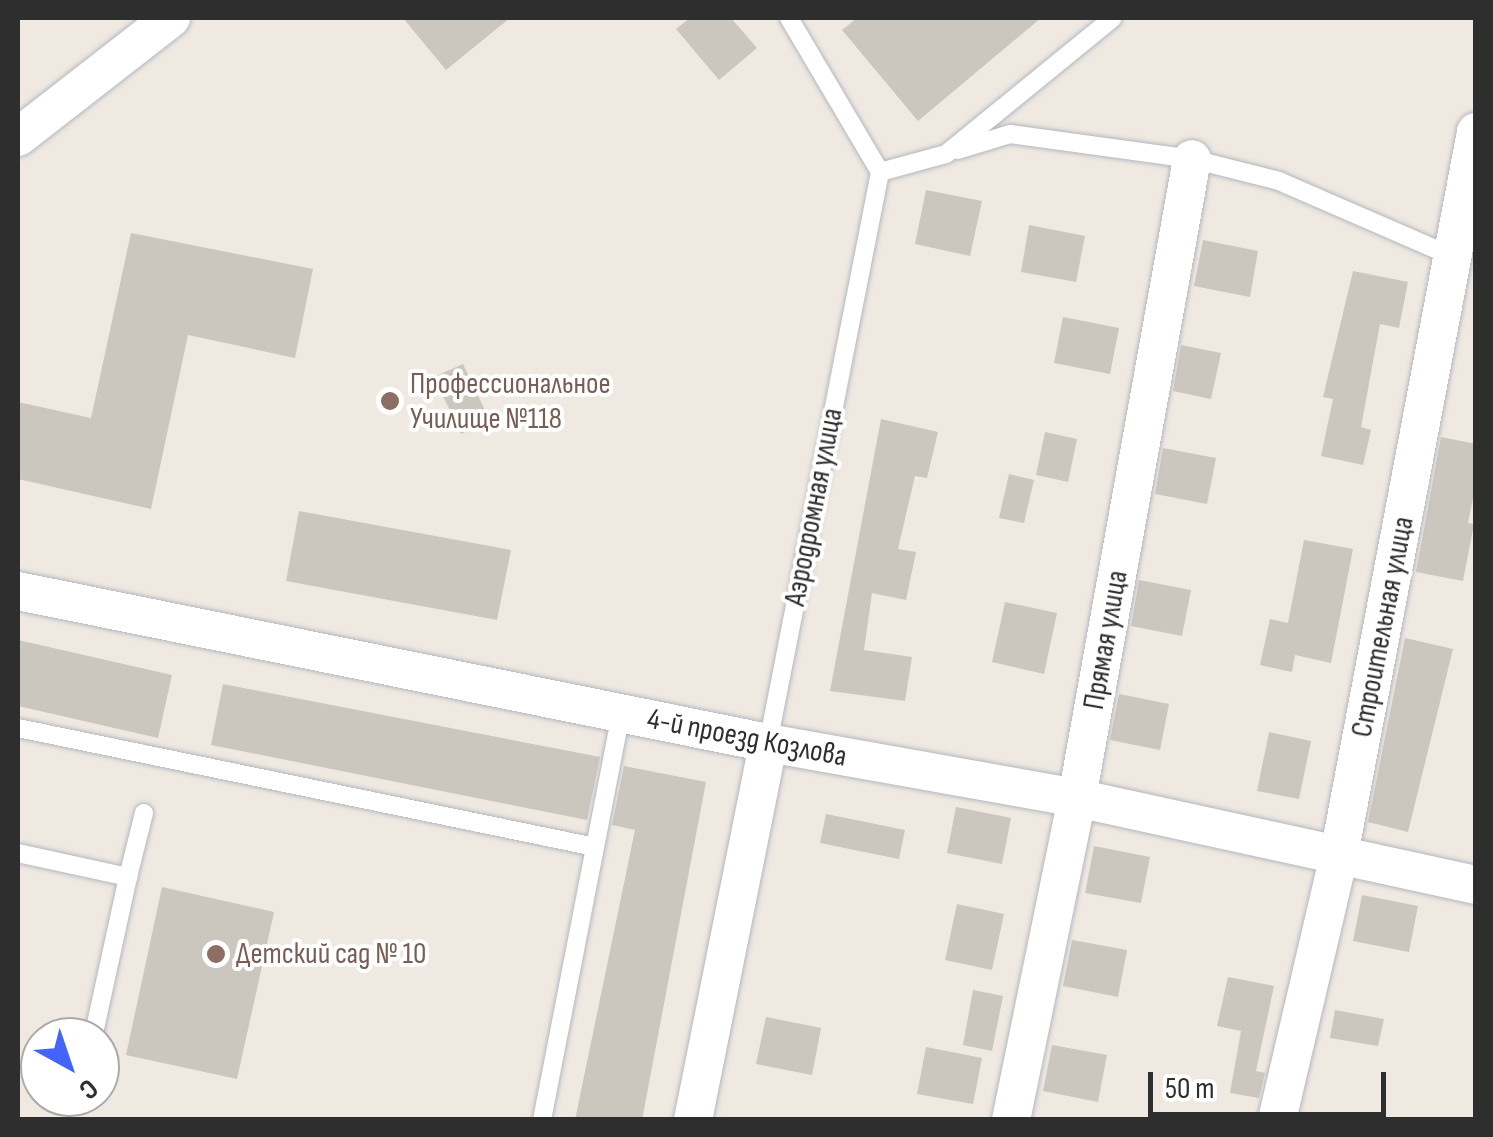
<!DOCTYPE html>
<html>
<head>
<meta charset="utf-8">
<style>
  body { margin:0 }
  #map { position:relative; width:1493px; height:1137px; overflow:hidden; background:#efe9e1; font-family:"Sofia Sans Condensed",sans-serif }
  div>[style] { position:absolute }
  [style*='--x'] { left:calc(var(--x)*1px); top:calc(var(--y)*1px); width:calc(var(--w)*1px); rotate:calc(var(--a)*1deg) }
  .building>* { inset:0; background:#cbc7bf }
  .roads { filter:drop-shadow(0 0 2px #b4b7c1) drop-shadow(0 0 2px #b4b7c1) }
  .service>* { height:18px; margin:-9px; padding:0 9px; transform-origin:9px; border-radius:9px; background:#fff }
  .minor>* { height:38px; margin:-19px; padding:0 19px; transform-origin:19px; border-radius:19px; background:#fff }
  .dots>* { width:28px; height:28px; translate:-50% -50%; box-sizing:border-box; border:5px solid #fff; border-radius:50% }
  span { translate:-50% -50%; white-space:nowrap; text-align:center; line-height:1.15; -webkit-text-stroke:8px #fff; paint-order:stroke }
  .education-label { font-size:30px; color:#785e54 }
  .left { translate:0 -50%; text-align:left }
  .street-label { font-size:30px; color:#2e2e2e }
  .frame { position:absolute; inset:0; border:20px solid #2e2e2e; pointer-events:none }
  .north { position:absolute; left:20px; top:1017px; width:100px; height:100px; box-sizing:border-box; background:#fff; border:2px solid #ababab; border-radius:50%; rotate:140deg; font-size:28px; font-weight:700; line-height:40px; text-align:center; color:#2e2e2e }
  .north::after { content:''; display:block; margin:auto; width:35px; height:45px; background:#4264fb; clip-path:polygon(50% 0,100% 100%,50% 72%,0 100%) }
  .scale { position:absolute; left:1148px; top:1072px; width:238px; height:45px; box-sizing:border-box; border:5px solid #2e2e2e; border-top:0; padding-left:12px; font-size:30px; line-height:35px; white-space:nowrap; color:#2e2e2e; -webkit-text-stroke:8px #fff; paint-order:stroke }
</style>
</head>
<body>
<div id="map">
  <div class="building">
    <div style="clip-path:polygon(403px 18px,510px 18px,446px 70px)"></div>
    <div style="clip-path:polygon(690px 18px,731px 18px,757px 48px,719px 80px,676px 29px)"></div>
    <div style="clip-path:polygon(857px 18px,1041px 18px,918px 121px,842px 30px)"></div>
    <div style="clip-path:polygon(926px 190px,982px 201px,970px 256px,915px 244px)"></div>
    <div style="clip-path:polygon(1029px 225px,1085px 236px,1076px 282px,1021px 272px)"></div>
    <div style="clip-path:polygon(131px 233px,313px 269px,295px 358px,188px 335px,151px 509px,18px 479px,18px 402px,91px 418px)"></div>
    <div style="clip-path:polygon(1203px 240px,1258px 251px,1250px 297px,1194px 286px)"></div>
    <div style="clip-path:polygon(1353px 271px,1408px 282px,1399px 328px,1380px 324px,1361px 427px,1371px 430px,1363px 465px,1321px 456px,1333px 399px,1323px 397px)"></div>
    <div style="clip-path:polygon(1063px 317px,1119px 328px,1110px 374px,1054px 363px)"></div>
    <div style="clip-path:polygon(1181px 345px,1221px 353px,1211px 399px,1173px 391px)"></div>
    <div style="clip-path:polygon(463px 364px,490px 421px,461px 434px,434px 377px)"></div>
    <div style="clip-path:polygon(881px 419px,938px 432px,927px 478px,915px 476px,898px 549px,916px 552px,906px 600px,872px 593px,864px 650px,912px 657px,905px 701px,830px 691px)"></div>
    <div style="clip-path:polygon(1045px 432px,1077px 439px,1068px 482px,1036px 475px)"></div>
    <div style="clip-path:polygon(1441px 437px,1476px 444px,1476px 484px,1468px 523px,1474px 524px,1463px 581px,1416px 572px)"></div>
    <div style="clip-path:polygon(1163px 448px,1216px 458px,1207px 504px,1155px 494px)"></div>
    <div style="clip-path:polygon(1009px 474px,1034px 480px,1024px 523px,999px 518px)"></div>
    <div style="clip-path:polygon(299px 511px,511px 550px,497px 620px,286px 581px)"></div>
    <div style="clip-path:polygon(1304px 540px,1353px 549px,1331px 663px,1295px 655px,1292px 672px,1260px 665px,1270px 619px,1288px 623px)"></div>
    <div style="clip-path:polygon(1139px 580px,1191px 590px,1182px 636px,1131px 626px)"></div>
    <div style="clip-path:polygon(1005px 602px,1057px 613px,1044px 674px,992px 662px)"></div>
    <div style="clip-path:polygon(1405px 638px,1453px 649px,1408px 832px,1368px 822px)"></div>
    <div style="clip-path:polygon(18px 640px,172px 675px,158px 738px,18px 706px)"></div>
    <div style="clip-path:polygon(223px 684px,600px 757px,587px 820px,211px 745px)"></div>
    <div style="clip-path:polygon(1119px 694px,1169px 704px,1160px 750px,1110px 740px)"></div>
    <div style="clip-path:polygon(1269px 732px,1311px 741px,1299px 799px,1257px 791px)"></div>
    <div style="clip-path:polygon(624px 766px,706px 782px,642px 1120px,575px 1120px,635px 830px,612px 825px)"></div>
    <div style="clip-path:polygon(956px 807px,1011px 818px,1002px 864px,947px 853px)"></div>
    <div style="clip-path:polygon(826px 814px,905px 830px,899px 859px,820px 843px)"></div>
    <div style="clip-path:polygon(1094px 846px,1150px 857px,1141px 903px,1085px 893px)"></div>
    <div style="clip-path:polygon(162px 887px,274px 912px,237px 1079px,126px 1055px)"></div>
    <div style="clip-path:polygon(1362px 895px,1418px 906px,1409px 952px,1353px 941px)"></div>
    <div style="clip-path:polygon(957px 904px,1004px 914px,992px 970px,945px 960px)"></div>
    <div style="clip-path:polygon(1072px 940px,1127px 950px,1118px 997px,1063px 986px)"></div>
    <div style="clip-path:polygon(1228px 977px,1274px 986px,1256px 1071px,1265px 1073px,1259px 1098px,1230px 1093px,1241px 1031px,1217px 1026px)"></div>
    <div style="clip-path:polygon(973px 990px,1003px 996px,992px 1051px,963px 1045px)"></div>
    <div style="clip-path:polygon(1335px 1010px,1384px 1019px,1378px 1046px,1330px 1038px)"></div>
    <div style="clip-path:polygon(766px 1017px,821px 1028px,812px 1075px,756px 1064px)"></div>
    <div style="clip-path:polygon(1052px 1045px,1107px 1055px,1098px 1102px,1043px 1091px)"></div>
    <div style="clip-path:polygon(926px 1047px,982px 1058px,973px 1104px,917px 1094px)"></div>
  </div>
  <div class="roads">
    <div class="service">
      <div style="--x:789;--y:18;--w:179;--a:59.4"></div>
      <div style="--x:958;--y:150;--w:54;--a:-17.1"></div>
      <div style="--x:1010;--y:134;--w:184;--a:7.8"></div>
      <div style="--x:1192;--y:159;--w:90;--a:14.2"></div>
      <div style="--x:1279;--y:181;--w:191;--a:23.5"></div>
      <div style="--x:18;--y:728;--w:589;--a:11.65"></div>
      <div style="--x:768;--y:743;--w:582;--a:-78.9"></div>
      <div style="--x:880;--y:172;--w:68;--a:-15.3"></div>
      <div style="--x:946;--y:154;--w:215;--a:-39.2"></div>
      <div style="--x:18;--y:853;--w:113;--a:12.3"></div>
      <div style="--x:128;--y:877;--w:164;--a:102.3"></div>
      <div style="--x:128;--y:877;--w:66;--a:-76"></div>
      <div style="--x:542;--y:1120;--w:415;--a:-79"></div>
    </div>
    <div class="minor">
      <div style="--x:18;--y:137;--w:194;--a:-37.9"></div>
      <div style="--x:18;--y:591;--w:765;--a:11.46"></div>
      <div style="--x:768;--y:743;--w:314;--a:10.1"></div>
      <div style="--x:1077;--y:798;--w:408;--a:12.3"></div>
      <div style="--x:693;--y:1120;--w:384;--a:-78.7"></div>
      <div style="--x:1011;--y:1120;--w:329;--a:-78.4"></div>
      <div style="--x:1077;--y:798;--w:649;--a:-79.8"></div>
      <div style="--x:1277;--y:1120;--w:272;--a:-76.8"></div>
      <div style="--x:1339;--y:855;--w:736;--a:-79.27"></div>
    </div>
  </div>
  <div class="dots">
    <div style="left:390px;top:401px;background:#8d6e63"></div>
    <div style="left:216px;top:954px;background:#8d6e63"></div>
  </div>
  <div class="education-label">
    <span class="left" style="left:410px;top:401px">Профессиональное<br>Училище №118</span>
    <span class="left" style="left:236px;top:954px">Детский сад № 10</span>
  </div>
  <div class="street-label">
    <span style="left:814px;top:507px;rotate:-79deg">Аэродромная улица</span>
    <span style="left:1383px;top:627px;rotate:-79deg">Строительная улица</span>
    <span style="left:1106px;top:640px;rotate:-80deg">Прямая улица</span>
    <span style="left:747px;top:738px;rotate:11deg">4-й проезд Козлова</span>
  </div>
  <div class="frame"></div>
  <div class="north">С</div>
  <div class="scale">50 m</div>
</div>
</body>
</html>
